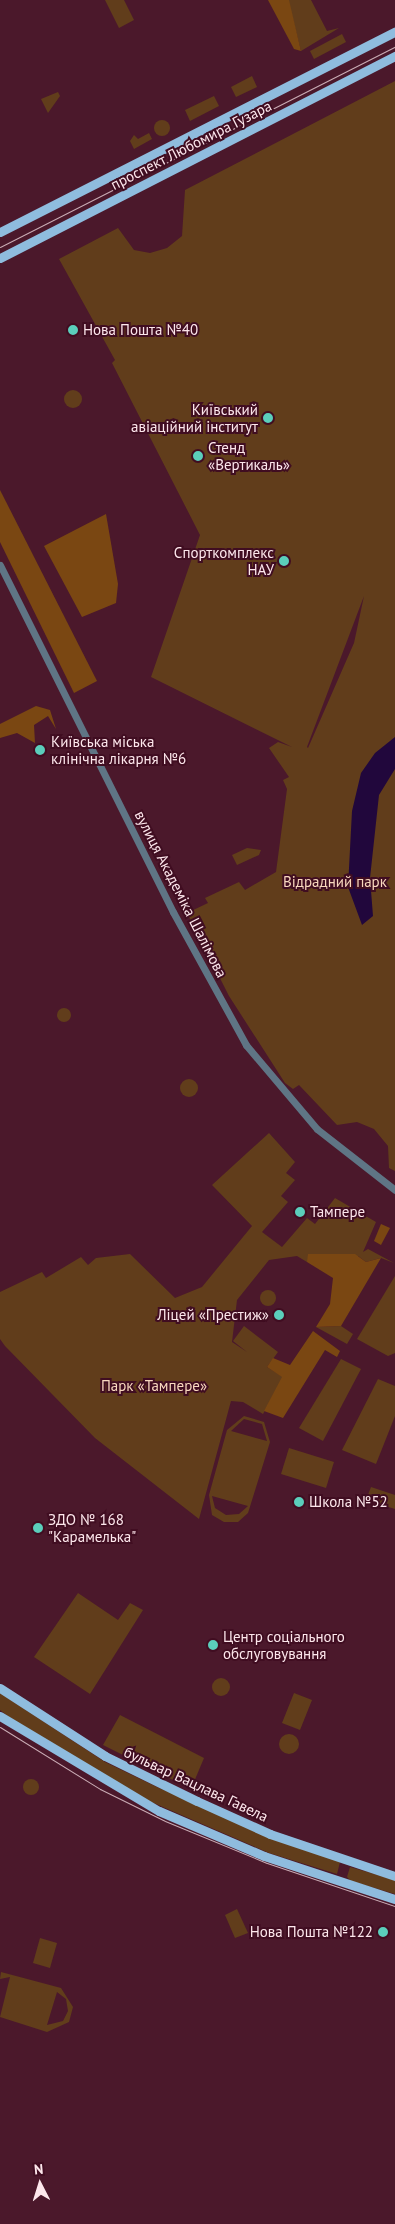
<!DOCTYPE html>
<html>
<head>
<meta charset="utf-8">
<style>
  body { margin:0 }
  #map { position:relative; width:395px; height:2224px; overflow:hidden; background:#4b182b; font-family:"PT Sans",sans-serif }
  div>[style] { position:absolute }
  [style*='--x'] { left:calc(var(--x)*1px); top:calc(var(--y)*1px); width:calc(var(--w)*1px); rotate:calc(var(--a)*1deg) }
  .green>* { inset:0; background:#613d1b }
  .round { border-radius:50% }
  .forest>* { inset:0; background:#7a4712 }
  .water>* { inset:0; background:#21073c }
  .minor>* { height:7px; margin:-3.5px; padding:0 3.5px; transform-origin:3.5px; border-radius:3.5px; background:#5f7585 }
  .major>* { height:9px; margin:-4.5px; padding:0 4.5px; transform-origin:4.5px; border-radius:4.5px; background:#8fbcde }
  .tram>* { height:1px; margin:-0.5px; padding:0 0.5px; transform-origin:0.5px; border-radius:0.5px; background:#caacb5 }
  .dots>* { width:14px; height:14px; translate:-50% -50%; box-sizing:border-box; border:2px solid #400d21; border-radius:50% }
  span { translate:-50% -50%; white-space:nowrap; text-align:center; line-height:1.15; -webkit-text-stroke:4px #400d21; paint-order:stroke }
  .street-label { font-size:15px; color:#fde7ec }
  .poi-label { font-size:15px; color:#fde7ec }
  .left { translate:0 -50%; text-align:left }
  .right { translate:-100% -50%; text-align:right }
  .park-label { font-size:15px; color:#f9d9bf }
  .north { position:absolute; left:15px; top:2159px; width:50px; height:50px; -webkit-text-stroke:4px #400d21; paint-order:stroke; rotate:355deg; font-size:14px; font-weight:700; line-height:20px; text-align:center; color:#fde7ec }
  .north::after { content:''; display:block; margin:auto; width:18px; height:22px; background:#fde7ec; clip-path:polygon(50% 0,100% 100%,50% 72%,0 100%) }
</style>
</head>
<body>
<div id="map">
  <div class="green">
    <div style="clip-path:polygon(105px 0,124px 0,134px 20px,119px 28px)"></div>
    <div style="clip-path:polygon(288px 0,311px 0,327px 31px,339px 28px,301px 51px)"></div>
    <div style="clip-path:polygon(342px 34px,346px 42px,314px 59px,310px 51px)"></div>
    <div style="clip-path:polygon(252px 76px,257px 87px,236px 97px,231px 87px)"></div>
    <div style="clip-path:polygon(evenodd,395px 81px,395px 1171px,389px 1168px,388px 1146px,374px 1129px,357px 1122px,337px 1125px,299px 1085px,293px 1089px,285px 1083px,229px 996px,187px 913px,208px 903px,205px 898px,239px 882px,245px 890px,276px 872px,287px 789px,283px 780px,289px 777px,269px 748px,278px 742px,292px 747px,151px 677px,200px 535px,112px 363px,115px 360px,59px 259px,118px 228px,134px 250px,150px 253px,167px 248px,182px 236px,185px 190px,395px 81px,364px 596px,354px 643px,308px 748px,307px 747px,364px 596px)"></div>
    <div style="clip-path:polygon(58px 92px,60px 96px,48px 113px,41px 99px)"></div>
    <div style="clip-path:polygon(214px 96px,219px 106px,190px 121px,185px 110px)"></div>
    <div class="round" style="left:154px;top:120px;width:16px;height:16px"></div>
    <div style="clip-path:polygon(149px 133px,152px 139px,134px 149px,130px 141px,134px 135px,138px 139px)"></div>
    <div class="round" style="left:64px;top:390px;width:18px;height:18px"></div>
    <div style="clip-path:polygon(247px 848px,261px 850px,259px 855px,237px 865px,232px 855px)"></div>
    <div class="round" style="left:57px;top:1008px;width:14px;height:14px"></div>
    <div class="round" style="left:180px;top:1079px;width:18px;height:18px"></div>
    <div style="clip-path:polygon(269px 1133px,295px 1162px,286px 1173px,295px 1180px,281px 1196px,288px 1202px,262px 1232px,282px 1247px,307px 1218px,315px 1224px,335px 1198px,376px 1222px,363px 1252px,368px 1249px,394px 1263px,381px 1258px,366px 1262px,358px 1256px,307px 1262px,297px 1256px,269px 1260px,237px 1300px,232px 1342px,247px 1352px,233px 1341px,244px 1326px,278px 1352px,267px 1367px,283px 1377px,263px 1414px,243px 1402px,231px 1401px,199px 1519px,95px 1438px,5px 1346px,0 1339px,0 1292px,42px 1272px,46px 1278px,81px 1257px,88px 1265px,96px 1258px,130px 1254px,175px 1298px,202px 1287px,252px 1226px,212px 1185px)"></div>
    <div style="clip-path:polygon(395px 1276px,395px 1353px,388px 1356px,357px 1339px)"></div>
    <div class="round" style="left:260px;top:1290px;width:16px;height:16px"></div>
    <div style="clip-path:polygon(341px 1326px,353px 1334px,347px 1344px,316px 1327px)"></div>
    <div style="clip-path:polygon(341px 1359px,361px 1369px,323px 1441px,299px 1428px)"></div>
    <div style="clip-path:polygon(378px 1379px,395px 1386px,395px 1416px,376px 1464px,342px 1450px)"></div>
    <div style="clip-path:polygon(evenodd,244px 1416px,264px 1422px,270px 1442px,248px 1513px,238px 1522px,224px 1522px,212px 1515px,209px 1495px,227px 1430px,244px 1416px,244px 1419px,262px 1424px,267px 1441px,231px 1431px,244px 1419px,244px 1416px,212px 1496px,248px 1506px,239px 1514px,226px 1515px,215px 1508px,212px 1496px)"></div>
    <div style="clip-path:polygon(289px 1448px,334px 1462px,326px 1488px,281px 1474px)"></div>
    <div style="clip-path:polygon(371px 1487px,395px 1495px,395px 1509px,366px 1500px)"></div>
    <div style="clip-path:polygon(78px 1593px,118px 1620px,130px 1603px,143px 1610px,90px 1694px,34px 1657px)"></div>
    <div class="round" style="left:212px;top:1678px;width:18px;height:18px"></div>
    <div style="clip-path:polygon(0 1693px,105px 1762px,159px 1788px,340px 1862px,337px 1874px,269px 1853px,149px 1801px,21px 1726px,0 1710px)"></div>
    <div style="clip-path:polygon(294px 1693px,312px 1700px,300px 1730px,282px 1723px)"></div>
    <div style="clip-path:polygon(120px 1715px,204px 1758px,191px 1789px,103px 1745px)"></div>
    <div class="round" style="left:279px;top:1734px;width:20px;height:20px"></div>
    <div class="round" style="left:23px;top:1779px;width:16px;height:16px"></div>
    <div style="clip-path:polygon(350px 1867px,395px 1880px,395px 1894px,351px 1881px,347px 1877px)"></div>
    <div style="clip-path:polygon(237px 1909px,248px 1933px,235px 1938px,225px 1915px)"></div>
    <div style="clip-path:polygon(40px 1938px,57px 1943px,50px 1968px,33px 1963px)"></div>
    <div style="clip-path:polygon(evenodd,1px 1972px,61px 1988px,73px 2007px,69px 2022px,47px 2032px,0 2017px,10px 1977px,0 1979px,1px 1972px,57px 1992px,66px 1999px,68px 2011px,63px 2021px,47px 2025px,57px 1992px)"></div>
  </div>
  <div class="forest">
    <div style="clip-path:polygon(268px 0,289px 0,301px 51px,294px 49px)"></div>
    <div style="clip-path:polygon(0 490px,97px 681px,74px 693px,0 542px)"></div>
    <div style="clip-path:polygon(106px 514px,118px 584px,116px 603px,82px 617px,44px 546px)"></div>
    <div style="clip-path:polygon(36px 706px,50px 710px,56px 729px,48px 716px,34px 725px,35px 743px,17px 733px,0 738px,0 724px)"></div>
    <div style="clip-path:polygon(381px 1224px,390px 1228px,381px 1245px,374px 1241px)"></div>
    <div style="clip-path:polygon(308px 1254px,355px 1254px,366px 1262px,381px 1258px,341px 1326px,316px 1327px,330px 1304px,333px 1278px,307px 1262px)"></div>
    <div style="clip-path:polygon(313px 1331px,340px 1351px,337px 1357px,325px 1350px,283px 1418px,264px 1411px,282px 1377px,267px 1367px,273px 1358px,290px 1365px)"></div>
  </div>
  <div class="water">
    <div style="clip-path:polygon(395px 737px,395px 769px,379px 795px,370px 878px,373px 916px,362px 925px,348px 887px,352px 811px,361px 773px,375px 753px)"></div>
  </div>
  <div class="minor">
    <div style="--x:0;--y:565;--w:388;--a:63.5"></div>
    <div style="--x:173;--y:912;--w:152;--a:61.2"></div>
    <div style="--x:246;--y:1045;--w:110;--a:49.8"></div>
    <div style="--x:317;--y:1129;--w:99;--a:38"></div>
  </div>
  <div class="major">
    <div style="--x:0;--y:232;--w:443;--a:-26.9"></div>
    <div style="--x:0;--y:258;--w:444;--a:-27.1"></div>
    <div style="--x:0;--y:1688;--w:125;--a:32.9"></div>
    <div style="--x:105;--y:1756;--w:102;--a:26.1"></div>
    <div style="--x:197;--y:1801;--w:80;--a:24.3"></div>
    <div style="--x:270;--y:1834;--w:132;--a:18.6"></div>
    <div style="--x:0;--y:1716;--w:185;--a:30.9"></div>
    <div style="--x:159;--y:1811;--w:114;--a:23.2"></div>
    <div style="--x:264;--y:1856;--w:138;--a:18.2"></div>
  </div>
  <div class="tram">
    <div style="--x:0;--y:247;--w:443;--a:-26.9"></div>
    <div style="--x:0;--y:1727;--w:118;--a:31.8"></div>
    <div style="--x:100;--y:1789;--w:72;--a:26.2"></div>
    <div style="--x:165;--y:1821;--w:110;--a:22.4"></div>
    <div style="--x:267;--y:1863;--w:135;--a:18.6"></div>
  </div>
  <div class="dots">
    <div style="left:73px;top:330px;background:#5bcebb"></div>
    <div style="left:268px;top:418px;background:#5bcebb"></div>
    <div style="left:198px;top:456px;background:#5bcebb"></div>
    <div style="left:284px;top:561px;background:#5bcebb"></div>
    <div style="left:40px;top:750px;background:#5bcebb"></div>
    <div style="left:300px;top:1212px;background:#5bcebb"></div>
    <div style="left:279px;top:1315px;background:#5bcebb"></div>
    <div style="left:299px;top:1502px;background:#5bcebb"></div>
    <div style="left:38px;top:1528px;background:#5bcebb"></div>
    <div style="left:213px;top:1645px;background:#5bcebb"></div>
    <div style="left:383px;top:1932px;background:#5bcebb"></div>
  </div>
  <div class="street-label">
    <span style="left:191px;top:145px;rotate:-27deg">проспект Любомира Гузара</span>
    <span style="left:181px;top:894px;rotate:63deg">вулиця Академіка Шалімова</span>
    <span style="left:196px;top:1784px;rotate:25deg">бульвар Вацлава Гавела</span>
  </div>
  <div class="poi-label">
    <span class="left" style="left:83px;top:330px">Нова Пошта №40</span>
    <span class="right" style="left:258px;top:418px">Київський<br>авіаційний інститут</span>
    <span class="left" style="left:208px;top:456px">Стенд<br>«Вертикаль»</span>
    <span class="right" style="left:274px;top:561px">Спорткомплекс<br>НАУ</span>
    <span class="left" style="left:51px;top:750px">Київська міська<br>клінічна лікарня №6</span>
    <span class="left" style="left:310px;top:1212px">Тампере</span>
    <span class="right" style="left:269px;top:1315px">Ліцей «Престиж»</span>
    <span class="left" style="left:309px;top:1502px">Школа №52</span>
    <span class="left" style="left:48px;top:1528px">ЗДО № 168<br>"Карамелька"</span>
    <span class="left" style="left:223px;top:1645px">Центр соціального<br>обслуговування</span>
    <span class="right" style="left:373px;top:1932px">Нова Пошта №122</span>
  </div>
  <div class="park-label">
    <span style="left:335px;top:882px">Відрадний парк</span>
    <span style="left:154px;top:1386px">Парк «Тампере»</span>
  </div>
  <div class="north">N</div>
</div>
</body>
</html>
